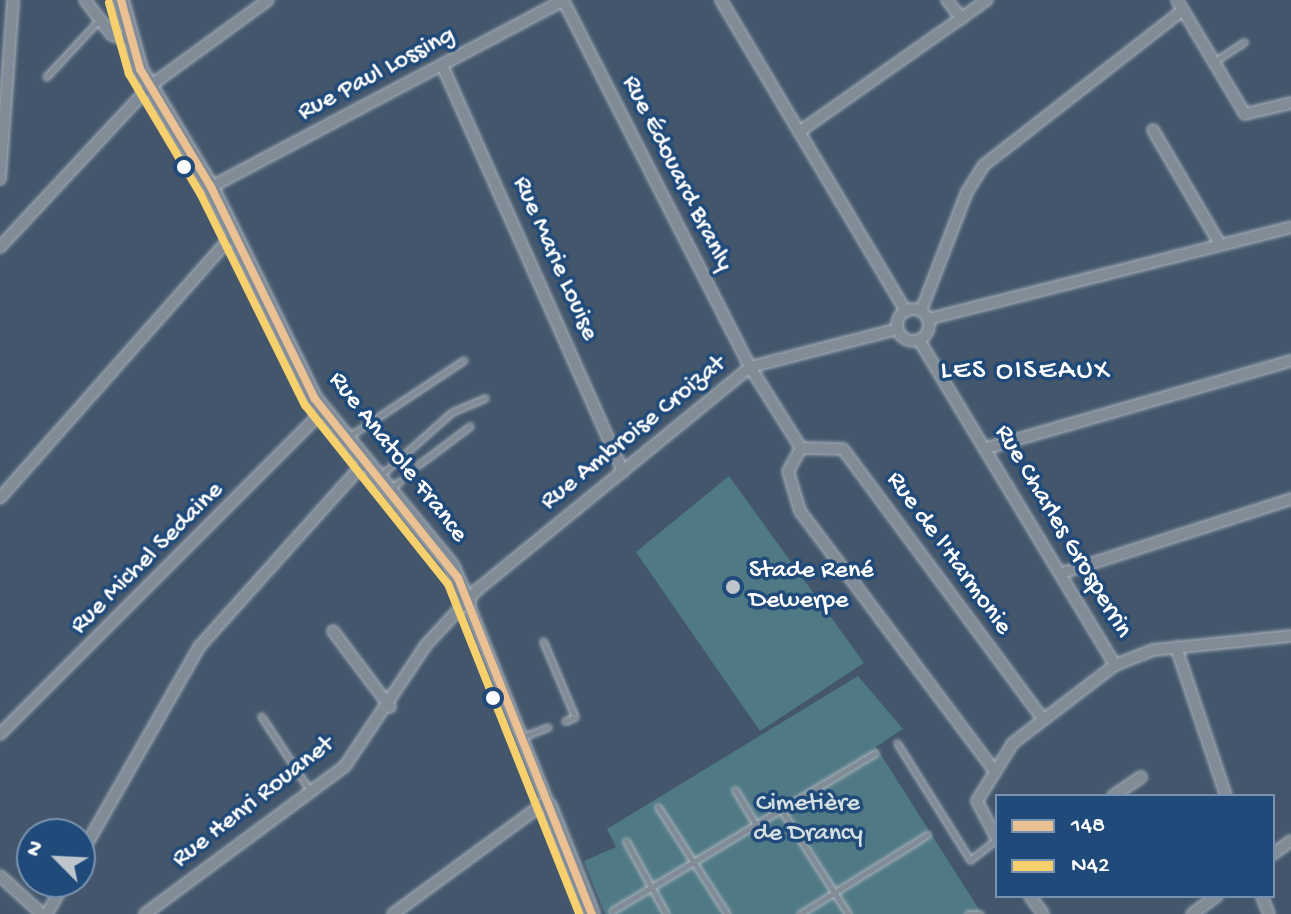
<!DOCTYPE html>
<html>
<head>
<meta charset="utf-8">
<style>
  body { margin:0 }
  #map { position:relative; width:1291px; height:914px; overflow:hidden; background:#43566b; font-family:"Gochi Hand",sans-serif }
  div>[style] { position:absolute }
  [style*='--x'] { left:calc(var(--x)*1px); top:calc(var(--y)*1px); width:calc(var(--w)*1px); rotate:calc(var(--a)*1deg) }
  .green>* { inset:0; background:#4f7984 }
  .roads { filter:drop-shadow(0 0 2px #aab3bc) drop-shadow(0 0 2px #aab3bc) }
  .service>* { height:5px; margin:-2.5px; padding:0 2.5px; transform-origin:2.5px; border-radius:2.5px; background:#828c96 }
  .minor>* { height:10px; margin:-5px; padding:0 5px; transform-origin:5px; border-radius:5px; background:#828c96 }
  .minor>.ring { margin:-5px; padding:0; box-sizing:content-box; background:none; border:10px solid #828c96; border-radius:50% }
  .secondary>* { height:14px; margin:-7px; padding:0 7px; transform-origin:7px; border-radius:7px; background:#828c96 }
  .bus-1>* { height:8px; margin:-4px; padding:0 4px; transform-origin:4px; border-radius:4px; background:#ebc194 }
  .bus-2>* { height:8px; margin:-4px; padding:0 4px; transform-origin:4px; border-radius:4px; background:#f7d06e }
  .dots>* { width:22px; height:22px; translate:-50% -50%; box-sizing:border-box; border:4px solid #1f4a7a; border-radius:50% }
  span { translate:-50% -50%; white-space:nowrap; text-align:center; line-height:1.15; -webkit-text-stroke:7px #1f4a7a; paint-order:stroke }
  .street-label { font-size:26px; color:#fff }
  .poi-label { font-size:26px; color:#fff }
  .left { translate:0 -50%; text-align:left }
  .park-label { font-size:26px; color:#d4dfe1 }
  .neighbourhood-label { font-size:28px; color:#fff; letter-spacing:2px }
  .legend { position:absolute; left:995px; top:794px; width:280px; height:104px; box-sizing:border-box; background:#1f4a7a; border:2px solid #7992af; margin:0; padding:10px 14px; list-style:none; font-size:24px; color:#fff }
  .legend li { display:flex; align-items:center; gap:16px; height:40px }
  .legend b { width:40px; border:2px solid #7992af }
  .north { position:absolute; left:16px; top:818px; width:80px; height:80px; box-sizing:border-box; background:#1f4a7a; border:2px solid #7992af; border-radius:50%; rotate:294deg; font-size:22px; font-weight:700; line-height:32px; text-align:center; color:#fff }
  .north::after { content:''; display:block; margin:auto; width:28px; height:36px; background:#bdc4cb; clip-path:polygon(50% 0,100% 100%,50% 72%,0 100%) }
</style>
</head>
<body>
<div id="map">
  <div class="green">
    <div style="clip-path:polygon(729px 476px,864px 663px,760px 731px,636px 552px)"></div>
    <div style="clip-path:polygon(858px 676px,903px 729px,876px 747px,982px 914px,605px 914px,584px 861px,616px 847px,607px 829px)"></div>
  </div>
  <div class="roads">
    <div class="service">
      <div style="--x:1215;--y:61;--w:35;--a:-33"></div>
      <div style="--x:46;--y:77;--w:78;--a:-47.1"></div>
      <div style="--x:348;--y:437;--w:139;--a:-33.6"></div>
      <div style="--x:418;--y:465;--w:65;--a:-36.9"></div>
      <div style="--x:381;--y:475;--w:95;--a:-41.6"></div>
      <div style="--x:452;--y:412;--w:36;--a:-23"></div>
      <div style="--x:390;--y:489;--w:14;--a:-39"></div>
      <div style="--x:543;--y:641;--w:82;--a:67.2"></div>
      <div style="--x:575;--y:717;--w:11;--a:158"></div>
      <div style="--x:261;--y:716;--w:91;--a:56.7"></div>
      <div style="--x:522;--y:737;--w:28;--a:-21"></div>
      <div style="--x:897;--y:743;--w:138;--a:58"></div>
      <div style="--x:970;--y:860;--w:33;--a:-38"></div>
      <div style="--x:735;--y:790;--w:44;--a:58.8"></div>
      <div style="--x:777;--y:803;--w:132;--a:57.4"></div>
      <div style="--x:658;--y:807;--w:127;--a:57.2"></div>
      <div style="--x:626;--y:841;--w:83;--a:61.3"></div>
      <div style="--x:612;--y:911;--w:307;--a:-31"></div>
      <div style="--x:800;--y:914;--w:150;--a:-31.9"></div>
      <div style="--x:968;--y:914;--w:12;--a:0"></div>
    </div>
    <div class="minor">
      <div style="--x:85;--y:0;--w:44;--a:52.4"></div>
      <div style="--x:112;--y:35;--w:21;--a:17"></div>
      <div style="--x:563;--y:0;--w:412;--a:63"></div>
      <div style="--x:750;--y:367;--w:96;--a:57.8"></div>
      <div style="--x:721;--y:0;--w:362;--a:59.3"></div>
      <div style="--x:947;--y:0;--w:24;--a:52"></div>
      <div style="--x:1177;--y:0;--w:133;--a:59.2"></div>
      <div style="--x:1245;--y:114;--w:47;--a:-13.4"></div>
      <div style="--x:442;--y:65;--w:445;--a:66"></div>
      <div style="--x:1153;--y:130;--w:132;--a:59.6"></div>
      <div style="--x:799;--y:132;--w:230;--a:-35.1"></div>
      <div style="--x:0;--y:179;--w:179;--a:-85.8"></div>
      <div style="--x:211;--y:187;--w:398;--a:-27.9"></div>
      <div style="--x:0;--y:247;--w:220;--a:-47"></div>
      <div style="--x:150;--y:86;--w:146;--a:-36.1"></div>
      <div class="ring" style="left:897px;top:309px;width:22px;height:22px"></div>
      <div style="--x:921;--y:311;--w:128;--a:-68.9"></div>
      <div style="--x:967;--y:192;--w:32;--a:-58"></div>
      <div style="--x:984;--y:165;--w:252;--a:-37.9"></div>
      <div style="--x:928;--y:319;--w:374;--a:-14.2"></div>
      <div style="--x:919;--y:340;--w:380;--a:58.9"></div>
      <div style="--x:801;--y:448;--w:26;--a:119"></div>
      <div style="--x:788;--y:471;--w:42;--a:73.3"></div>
      <div style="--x:800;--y:511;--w:326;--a:53.2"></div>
      <div style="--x:801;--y:448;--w:42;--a:1.4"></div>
      <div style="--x:843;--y:449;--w:336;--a:53.5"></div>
      <div style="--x:987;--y:448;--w:316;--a:-16"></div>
      <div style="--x:0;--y:498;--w:351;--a:-48.5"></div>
      <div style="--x:1062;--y:573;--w:241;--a:-17.9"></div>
      <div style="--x:468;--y:603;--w:219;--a:68.2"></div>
      <div style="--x:333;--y:631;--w:95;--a:53.1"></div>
      <div style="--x:1176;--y:647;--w:157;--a:71.4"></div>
      <div style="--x:0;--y:734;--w:457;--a:-45"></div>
      <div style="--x:1113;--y:796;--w:34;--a:-34"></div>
      <div style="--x:997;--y:839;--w:43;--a:-117.8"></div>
      <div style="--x:977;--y:801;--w:68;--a:-58.2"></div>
      <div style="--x:1013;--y:743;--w:128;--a:-37.4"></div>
      <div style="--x:1115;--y:665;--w:41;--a:-21.5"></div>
      <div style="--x:1153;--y:650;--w:139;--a:-5.8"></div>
      <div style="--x:1273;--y:854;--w:22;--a:-36"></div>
      <div style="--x:80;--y:856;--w:241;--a:-60.3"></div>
      <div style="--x:199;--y:647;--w:250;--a:-48.1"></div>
      <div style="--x:0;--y:876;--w:57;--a:42.1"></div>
      <div style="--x:1030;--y:896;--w:22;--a:54"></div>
      <div style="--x:1262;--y:896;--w:19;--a:69"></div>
      <div style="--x:47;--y:914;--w:37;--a:-61"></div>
      <div style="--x:145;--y:914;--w:249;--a:-36.5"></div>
      <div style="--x:345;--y:766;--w:146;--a:-56.2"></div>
      <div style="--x:426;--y:645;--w:75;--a:-47.2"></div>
      <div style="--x:477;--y:590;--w:353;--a:-39.2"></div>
      <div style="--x:750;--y:367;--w:153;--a:-14.4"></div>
      <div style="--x:393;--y:914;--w:191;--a:-36.3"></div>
      <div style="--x:1192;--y:914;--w:31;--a:-36"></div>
    </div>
    <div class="secondary">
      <div style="--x:121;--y:0;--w:72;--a:74.6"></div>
      <div style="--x:140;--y:69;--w:138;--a:59"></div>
      <div style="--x:211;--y:187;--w:236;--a:63.9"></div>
      <div style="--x:315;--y:399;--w:215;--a:50.7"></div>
      <div style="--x:451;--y:565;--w:42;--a:65.9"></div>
      <div style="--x:549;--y:806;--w:116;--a:68.3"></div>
    </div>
  </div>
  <div class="bus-1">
    <div style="--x:121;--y:0;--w:72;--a:74.6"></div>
    <div style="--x:140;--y:69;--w:138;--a:59"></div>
    <div style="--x:211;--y:187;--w:236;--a:63.9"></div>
    <div style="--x:315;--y:399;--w:229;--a:51.4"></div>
    <div style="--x:458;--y:578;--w:362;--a:68.3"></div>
  </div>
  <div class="bus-2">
    <div style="--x:109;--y:3;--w:74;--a:74.3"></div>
    <div style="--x:129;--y:74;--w:139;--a:59.2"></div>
    <div style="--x:200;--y:193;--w:237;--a:63.7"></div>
    <div style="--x:305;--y:405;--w:229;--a:51.4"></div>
    <div style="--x:448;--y:584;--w:355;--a:68.3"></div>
  </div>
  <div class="dots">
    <div style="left:184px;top:167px;background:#fff"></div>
    <div style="left:733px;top:587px;background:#bdc4cb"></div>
    <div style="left:493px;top:698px;background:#fff"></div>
  </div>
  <div class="street-label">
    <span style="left:377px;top:75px;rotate:-28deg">Rue Paul Lossing</span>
    <span style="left:676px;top:174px;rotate:63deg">Rue Édouard Branly</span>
    <span style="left:554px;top:259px;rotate:66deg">Rue Marie Louise</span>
    <span style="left:634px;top:434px;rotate:-39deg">Rue Ambroise Croizat</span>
    <span style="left:397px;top:458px;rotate:52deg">Rue Anatole France</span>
    <span style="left:1062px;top:532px;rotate:59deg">Rue Charles Grosperrin</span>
    <span style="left:948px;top:554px;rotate:54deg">Rue de l'Harmonie</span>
    <span style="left:148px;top:559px;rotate:-45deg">Rue Michel Sedaine</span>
    <span style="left:254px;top:803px;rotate:-38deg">Rue Henri Rouanet</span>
  </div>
  <div class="poi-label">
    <span class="left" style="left:749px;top:587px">Stade René<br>Dewerpe</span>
  </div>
  <div class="park-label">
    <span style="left:808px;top:820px">Cimetière<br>de Drancy</span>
  </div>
  <div class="neighbourhood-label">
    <span style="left:1026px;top:372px">LES OISEAUX</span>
  </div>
  <ul class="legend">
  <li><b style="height:10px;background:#ebc194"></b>148</li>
  <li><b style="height:10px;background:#f7d06e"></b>N42</li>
  </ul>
  <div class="north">N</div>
</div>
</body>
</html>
